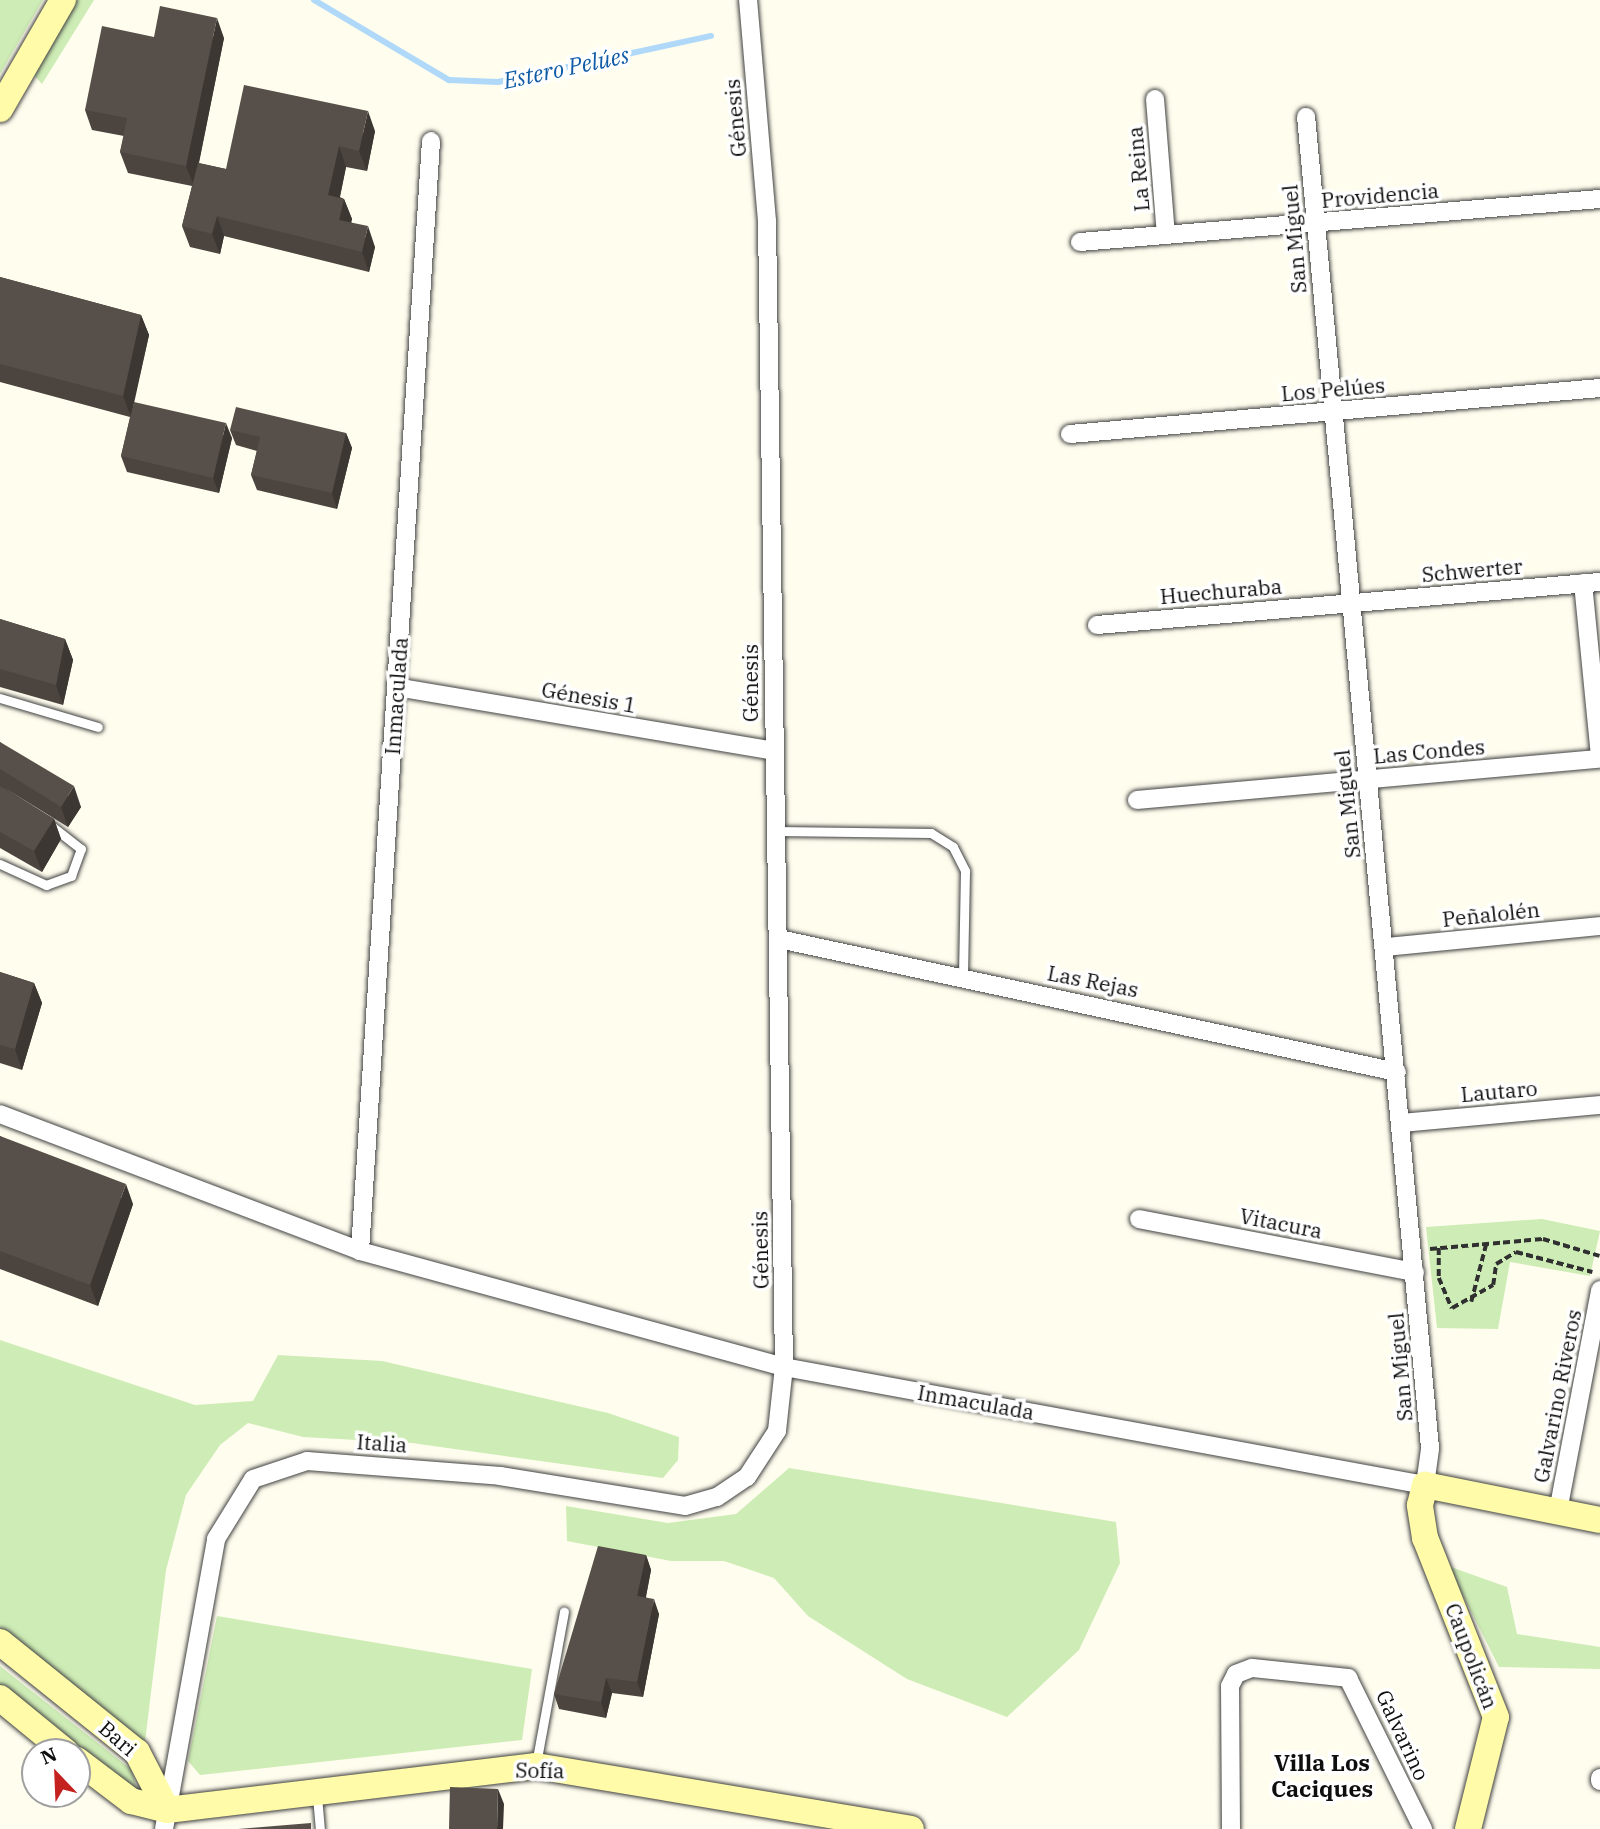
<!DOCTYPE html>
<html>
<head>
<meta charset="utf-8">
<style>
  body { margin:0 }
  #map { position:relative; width:1600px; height:1829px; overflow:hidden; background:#fffdee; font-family:"IBM Plex Serif",serif }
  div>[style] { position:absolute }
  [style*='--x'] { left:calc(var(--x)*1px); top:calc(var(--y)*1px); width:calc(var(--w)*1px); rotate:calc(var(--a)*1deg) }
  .green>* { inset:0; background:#ceecb5 }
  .stream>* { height:6px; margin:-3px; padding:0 3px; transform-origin:3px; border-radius:3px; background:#b0d9f9 }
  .path>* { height:3.5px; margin-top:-1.75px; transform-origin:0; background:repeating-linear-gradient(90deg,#303030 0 7px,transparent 0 10.5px) }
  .roads { filter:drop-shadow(0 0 2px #414141) drop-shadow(0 0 2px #414141) }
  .lane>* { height:9px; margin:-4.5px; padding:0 4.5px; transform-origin:4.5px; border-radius:4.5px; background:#fff }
  .street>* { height:18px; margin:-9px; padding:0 9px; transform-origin:9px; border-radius:9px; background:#fff }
  .secondary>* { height:26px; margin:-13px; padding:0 13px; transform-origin:13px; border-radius:13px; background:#fffba9 }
  .wall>* { inset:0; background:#4b443f }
  .shaded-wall>* { inset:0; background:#3d3733 }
  .building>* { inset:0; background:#574f49 }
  span { translate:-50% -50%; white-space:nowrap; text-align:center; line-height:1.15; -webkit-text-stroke:7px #fff; paint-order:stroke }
  .street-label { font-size:21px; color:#0e0e0e }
  .water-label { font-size:23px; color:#105ba6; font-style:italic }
  .neighbourhood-label { font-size:23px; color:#0e0e0e; font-weight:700 }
  .north { position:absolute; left:21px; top:1738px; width:70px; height:70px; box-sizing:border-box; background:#fff; border:2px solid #9f9f9f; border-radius:50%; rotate:337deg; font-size:19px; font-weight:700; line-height:28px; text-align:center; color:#0e0e0e }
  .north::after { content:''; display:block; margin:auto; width:24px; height:32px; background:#c5211e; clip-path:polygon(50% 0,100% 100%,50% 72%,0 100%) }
</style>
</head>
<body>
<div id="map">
  <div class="green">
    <div style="clip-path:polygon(0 0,43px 0,0 74px)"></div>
    <div style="clip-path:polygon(76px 0,94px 0,42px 84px,34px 75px)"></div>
    <div style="clip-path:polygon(1542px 1219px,1600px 1231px,1590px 1276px,1510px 1262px,1498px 1329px,1437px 1328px,1426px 1227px)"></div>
    <div style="clip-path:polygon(0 1340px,195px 1405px,253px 1401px,278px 1355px,382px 1361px,608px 1413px,679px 1437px,678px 1460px,663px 1478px,412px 1443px,303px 1437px,248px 1423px,220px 1445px,186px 1495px,166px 1570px,144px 1750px,0 1627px)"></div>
    <div style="clip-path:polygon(789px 1468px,1116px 1522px,1120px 1563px,1079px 1650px,1007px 1717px,907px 1679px,808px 1616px,774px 1578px,724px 1561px,671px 1561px,567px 1541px,566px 1506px,668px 1523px,736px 1514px)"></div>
    <div style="clip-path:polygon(1448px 1566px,1507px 1587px,1517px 1634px,1600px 1647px,1600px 1669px,1499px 1667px)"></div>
    <div style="clip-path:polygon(217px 1616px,532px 1669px,522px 1740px,200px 1775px,188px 1761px)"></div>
    <div style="clip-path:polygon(0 1666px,132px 1770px,136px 1787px,128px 1789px,0 1695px)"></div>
  </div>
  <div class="stream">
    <div style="--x:314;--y:0;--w:157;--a:30.7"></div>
    <div style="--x:449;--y:80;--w:49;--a:2.3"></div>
    <div style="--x:498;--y:82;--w:218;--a:-12.2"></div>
  </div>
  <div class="path">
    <div style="--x:1439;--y:1248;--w:30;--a:90"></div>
    <div style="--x:1439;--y:1278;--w:33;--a:67"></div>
    <div style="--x:1452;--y:1308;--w:47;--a:-29.3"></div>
    <div style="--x:1493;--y:1285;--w:21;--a:-82"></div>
    <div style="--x:1496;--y:1264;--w:23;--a:-31"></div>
    <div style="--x:1516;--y:1252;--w:79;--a:14.7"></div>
    <div style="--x:1430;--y:1249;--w:113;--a:-5.1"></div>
    <div style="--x:1543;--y:1239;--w:59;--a:16.6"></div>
    <div style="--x:1471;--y:1302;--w:60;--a:-75.5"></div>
  </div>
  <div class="roads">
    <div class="lane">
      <div style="--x:0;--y:698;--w:102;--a:16.5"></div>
      <div style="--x:777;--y:831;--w:154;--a:0.7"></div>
      <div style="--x:931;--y:833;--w:26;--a:32"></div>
      <div style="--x:953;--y:847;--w:27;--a:63"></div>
      <div style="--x:965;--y:871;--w:108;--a:91.1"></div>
      <div style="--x:0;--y:864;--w:51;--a:24.5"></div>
      <div style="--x:46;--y:885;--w:27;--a:-20"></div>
      <div style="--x:71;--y:876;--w:29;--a:-70"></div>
      <div style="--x:81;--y:849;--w:41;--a:-142"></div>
      <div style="--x:536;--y:1764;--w:155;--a:-79.6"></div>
      <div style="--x:317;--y:1796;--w:33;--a:85"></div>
    </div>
    <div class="street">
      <div style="--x:1155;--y:99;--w:136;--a:85.4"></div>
      <div style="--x:1080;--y:242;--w:522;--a:-4.73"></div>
      <div style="--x:1070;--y:434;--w:532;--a:-4.96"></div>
      <div style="--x:1583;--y:583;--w:175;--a:84.4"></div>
      <div style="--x:1097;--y:625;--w:505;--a:-4.89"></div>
      <div style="--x:396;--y:687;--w:382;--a:9.6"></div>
      <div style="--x:1137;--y:800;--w:465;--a:-5.1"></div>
      <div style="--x:779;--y:939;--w:632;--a:12.15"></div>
      <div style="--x:1386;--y:947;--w:215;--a:-5.6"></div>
      <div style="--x:0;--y:1114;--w:385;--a:20.8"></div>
      <div style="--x:360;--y:1251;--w:440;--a:15.3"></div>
      <div style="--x:784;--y:1367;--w:652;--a:10.43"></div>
      <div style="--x:1425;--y:1485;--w:37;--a:-82"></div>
      <div style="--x:1430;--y:1448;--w:1337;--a:-95.32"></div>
      <div style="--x:1402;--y:1123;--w:199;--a:-5.2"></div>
      <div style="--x:1139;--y:1219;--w:281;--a:10.9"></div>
      <div style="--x:360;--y:1251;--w:1112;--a:-86.34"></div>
      <div style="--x:1558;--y:1511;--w:225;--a:-79.2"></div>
      <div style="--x:1600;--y:1778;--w:3;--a:90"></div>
      <div style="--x:164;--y:1829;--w:295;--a:-79.8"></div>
      <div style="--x:216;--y:1539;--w:70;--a:-58.3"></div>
      <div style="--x:253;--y:1479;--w:57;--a:-18.4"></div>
      <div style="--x:307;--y:1461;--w:194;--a:4.4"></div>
      <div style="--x:500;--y:1476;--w:187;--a:9.2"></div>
      <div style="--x:685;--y:1506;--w:33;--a:-16"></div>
      <div style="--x:717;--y:1497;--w:36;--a:-34"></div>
      <div style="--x:747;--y:1477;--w:55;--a:-56.9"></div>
      <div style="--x:777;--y:1431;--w:64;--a:-83.8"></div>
      <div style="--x:784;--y:1367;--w:1146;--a:-90.85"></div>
      <div style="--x:767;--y:221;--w:222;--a:-94.9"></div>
      <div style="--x:1231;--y:1829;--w:143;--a:-90.4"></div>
      <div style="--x:1230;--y:1686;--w:13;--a:-63"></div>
      <div style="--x:1236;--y:1674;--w:17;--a:-21"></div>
      <div style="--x:1252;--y:1668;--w:97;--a:5.9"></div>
      <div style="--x:1348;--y:1678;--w:169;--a:63.6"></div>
    </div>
    <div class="secondary">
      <div style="--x:0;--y:109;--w:126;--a:-60"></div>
      <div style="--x:0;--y:1642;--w:176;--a:38.8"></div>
      <div style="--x:137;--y:1752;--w:65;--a:62.7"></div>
      <div style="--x:0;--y:1698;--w:85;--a:39.3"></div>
      <div style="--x:77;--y:1760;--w:68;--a:37.2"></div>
      <div style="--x:131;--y:1801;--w:37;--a:14"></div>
      <div style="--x:167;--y:1810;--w:372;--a:-6.8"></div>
      <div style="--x:536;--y:1766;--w:380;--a:9.5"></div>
      <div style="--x:1468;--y:1829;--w:115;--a:-76"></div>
      <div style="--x:1496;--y:1717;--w:193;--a:-111.6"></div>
      <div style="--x:1425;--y:1538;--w:33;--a:-99"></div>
      <div style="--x:1420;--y:1505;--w:21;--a:-76"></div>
      <div style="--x:1425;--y:1485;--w:178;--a:11.3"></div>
    </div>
  </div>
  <div class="wall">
    <div style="clip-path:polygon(154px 37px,224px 38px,199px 163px,226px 169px,375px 131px,367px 171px,346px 167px,340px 197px,344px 199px,352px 219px,351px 222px,375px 247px,369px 272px,224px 236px,220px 254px,190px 247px,182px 226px,192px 186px,128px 173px,120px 152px,124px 136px,92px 130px,85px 110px)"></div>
    <div style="clip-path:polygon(0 277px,141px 315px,149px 335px,132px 409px,232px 438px,219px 493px,127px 472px,121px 456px,130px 417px,0 382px)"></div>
    <div style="clip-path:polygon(230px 430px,346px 433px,352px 448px,337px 509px,257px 490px,251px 475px,257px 451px,236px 445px)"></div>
    <div style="clip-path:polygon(0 619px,65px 639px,73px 660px,63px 705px,0 687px)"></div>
    <div style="clip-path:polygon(0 742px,81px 807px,68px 827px,3px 787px,54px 819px,61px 839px,42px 872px,0 848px)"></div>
    <div style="clip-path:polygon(0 972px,34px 983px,42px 1003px,22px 1070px,0 1063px)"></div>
    <div style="clip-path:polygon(0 1136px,133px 1204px,98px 1306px,0 1269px)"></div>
    <div style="clip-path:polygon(646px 1555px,651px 1570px,646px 1597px,659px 1614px,643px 1697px,612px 1693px,606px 1718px,559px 1709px,554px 1694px)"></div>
  </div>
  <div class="shaded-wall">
    <div style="clip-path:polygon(217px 18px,224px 38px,194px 186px,186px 166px)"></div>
    <div style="clip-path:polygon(368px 111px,375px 131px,367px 171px,359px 151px)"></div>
    <div style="clip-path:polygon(339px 146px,346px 167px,336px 215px,328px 195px)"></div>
    <div style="clip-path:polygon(344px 199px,352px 219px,347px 240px,339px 220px)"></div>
    <div style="clip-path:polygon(217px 216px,224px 236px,220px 254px,212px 234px)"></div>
    <div style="clip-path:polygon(368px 226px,375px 247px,369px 272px,362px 252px)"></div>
    <div style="clip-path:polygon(141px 315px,149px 335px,131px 417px,123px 396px)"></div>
    <div style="clip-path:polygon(226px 423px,232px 438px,219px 493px,213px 478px)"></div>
    <div style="clip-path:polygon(346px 433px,352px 448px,337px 509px,332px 493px)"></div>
    <div style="clip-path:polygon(65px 639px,73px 660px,63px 705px,56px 685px)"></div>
    <div style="clip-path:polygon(74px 786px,81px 807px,68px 827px,61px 807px)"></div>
    <div style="clip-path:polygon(54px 819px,61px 839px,42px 872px,34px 851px)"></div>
    <div style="clip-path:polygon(34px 983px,42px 1003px,22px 1070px,15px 1049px)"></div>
    <div style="clip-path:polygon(126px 1184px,133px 1204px,98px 1306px,90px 1285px)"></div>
    <div style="clip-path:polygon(646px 1555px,651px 1570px,643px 1611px,637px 1596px)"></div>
    <div style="clip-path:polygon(654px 1599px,659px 1614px,643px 1697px,637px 1682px)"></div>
    <div style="clip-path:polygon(606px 1678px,612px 1693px,606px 1718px,601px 1702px)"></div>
    <div style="clip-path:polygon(498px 1789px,504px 1804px,503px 1829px,497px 1829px)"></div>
  </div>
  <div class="building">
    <div style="clip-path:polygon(160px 6px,217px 18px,186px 166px,120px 152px,127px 118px,85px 110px,102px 26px,154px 37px)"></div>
    <div style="clip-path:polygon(244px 85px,368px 111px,359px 151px,339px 146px,328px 195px,344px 199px,339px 220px,368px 226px,362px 252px,217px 216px,212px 234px,182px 226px,198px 163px,226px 169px)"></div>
    <div style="clip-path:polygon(0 277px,141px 315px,123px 396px,0 364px)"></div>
    <div style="clip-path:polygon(134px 402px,226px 423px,213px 478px,121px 456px)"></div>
    <div style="clip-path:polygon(236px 407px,346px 433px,332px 493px,251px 475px,260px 437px,230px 430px)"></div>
    <div style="clip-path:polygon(0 619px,65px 639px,56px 685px,0 669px)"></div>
    <div style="clip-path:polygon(0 742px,74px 786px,61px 807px,0 769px)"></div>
    <div style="clip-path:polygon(0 786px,54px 819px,34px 851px,0 832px)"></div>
    <div style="clip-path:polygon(0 972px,34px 983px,15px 1049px,0 1045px)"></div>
    <div style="clip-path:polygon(0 1136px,126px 1184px,90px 1285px,0 1251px)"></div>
    <div style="clip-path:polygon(598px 1546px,646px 1555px,637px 1596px,654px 1599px,637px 1682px,606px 1678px,601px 1702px,554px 1694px)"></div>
    <div style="clip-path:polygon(450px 1787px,498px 1789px,497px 1829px,449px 1829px)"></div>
    <div style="clip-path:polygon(311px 1823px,311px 1829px,238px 1829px)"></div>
  </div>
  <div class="street-label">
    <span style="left:735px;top:118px;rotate:-95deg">Génesis</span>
    <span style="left:1138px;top:169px;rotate:-95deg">La Reina</span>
    <span style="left:1380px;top:195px;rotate:-5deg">Providencia</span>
    <span style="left:1294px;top:239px;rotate:-95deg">San Miguel</span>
    <span style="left:1333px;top:389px;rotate:-5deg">Los Pelúes</span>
    <span style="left:1472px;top:570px;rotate:-5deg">Schwerter</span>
    <span style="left:1221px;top:591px;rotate:-5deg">Huechuraba</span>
    <span style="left:750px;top:683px;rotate:-90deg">Génesis</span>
    <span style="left:396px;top:696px;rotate:-86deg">Inmaculada</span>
    <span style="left:589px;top:697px;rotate:10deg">Génesis 1</span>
    <span style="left:1429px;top:751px;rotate:-5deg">Las Condes</span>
    <span style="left:1347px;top:804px;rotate:-96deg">San Miguel</span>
    <span style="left:1491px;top:914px;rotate:-6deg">Peñalolén</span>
    <span style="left:1093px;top:981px;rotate:11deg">Las Rejas</span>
    <span style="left:1499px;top:1091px;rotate:-5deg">Lautaro</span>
    <span style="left:1281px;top:1223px;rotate:11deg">Vitacura</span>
    <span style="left:760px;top:1250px;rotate:-91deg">Génesis</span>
    <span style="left:1400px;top:1367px;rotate:-95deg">San Miguel</span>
    <span style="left:1557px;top:1396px;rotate:-79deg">Galvarino Riveros</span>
    <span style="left:976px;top:1402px;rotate:10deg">Inmaculada</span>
    <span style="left:382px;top:1443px;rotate:4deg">Italia</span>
    <span style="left:1472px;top:1656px;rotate:69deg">Caupolicán</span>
    <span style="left:1403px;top:1735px;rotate:65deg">Galvarino</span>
    <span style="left:118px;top:1738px;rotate:41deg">Bari</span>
    <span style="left:540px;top:1770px;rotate:1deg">Sofía</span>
  </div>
  <div class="water-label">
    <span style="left:566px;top:67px;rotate:-12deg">Estero Pelúes</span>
  </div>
  <div class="neighbourhood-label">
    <span style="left:1322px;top:1775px">Villa Los<br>Caciques</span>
  </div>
  <div class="north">N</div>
</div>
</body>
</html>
